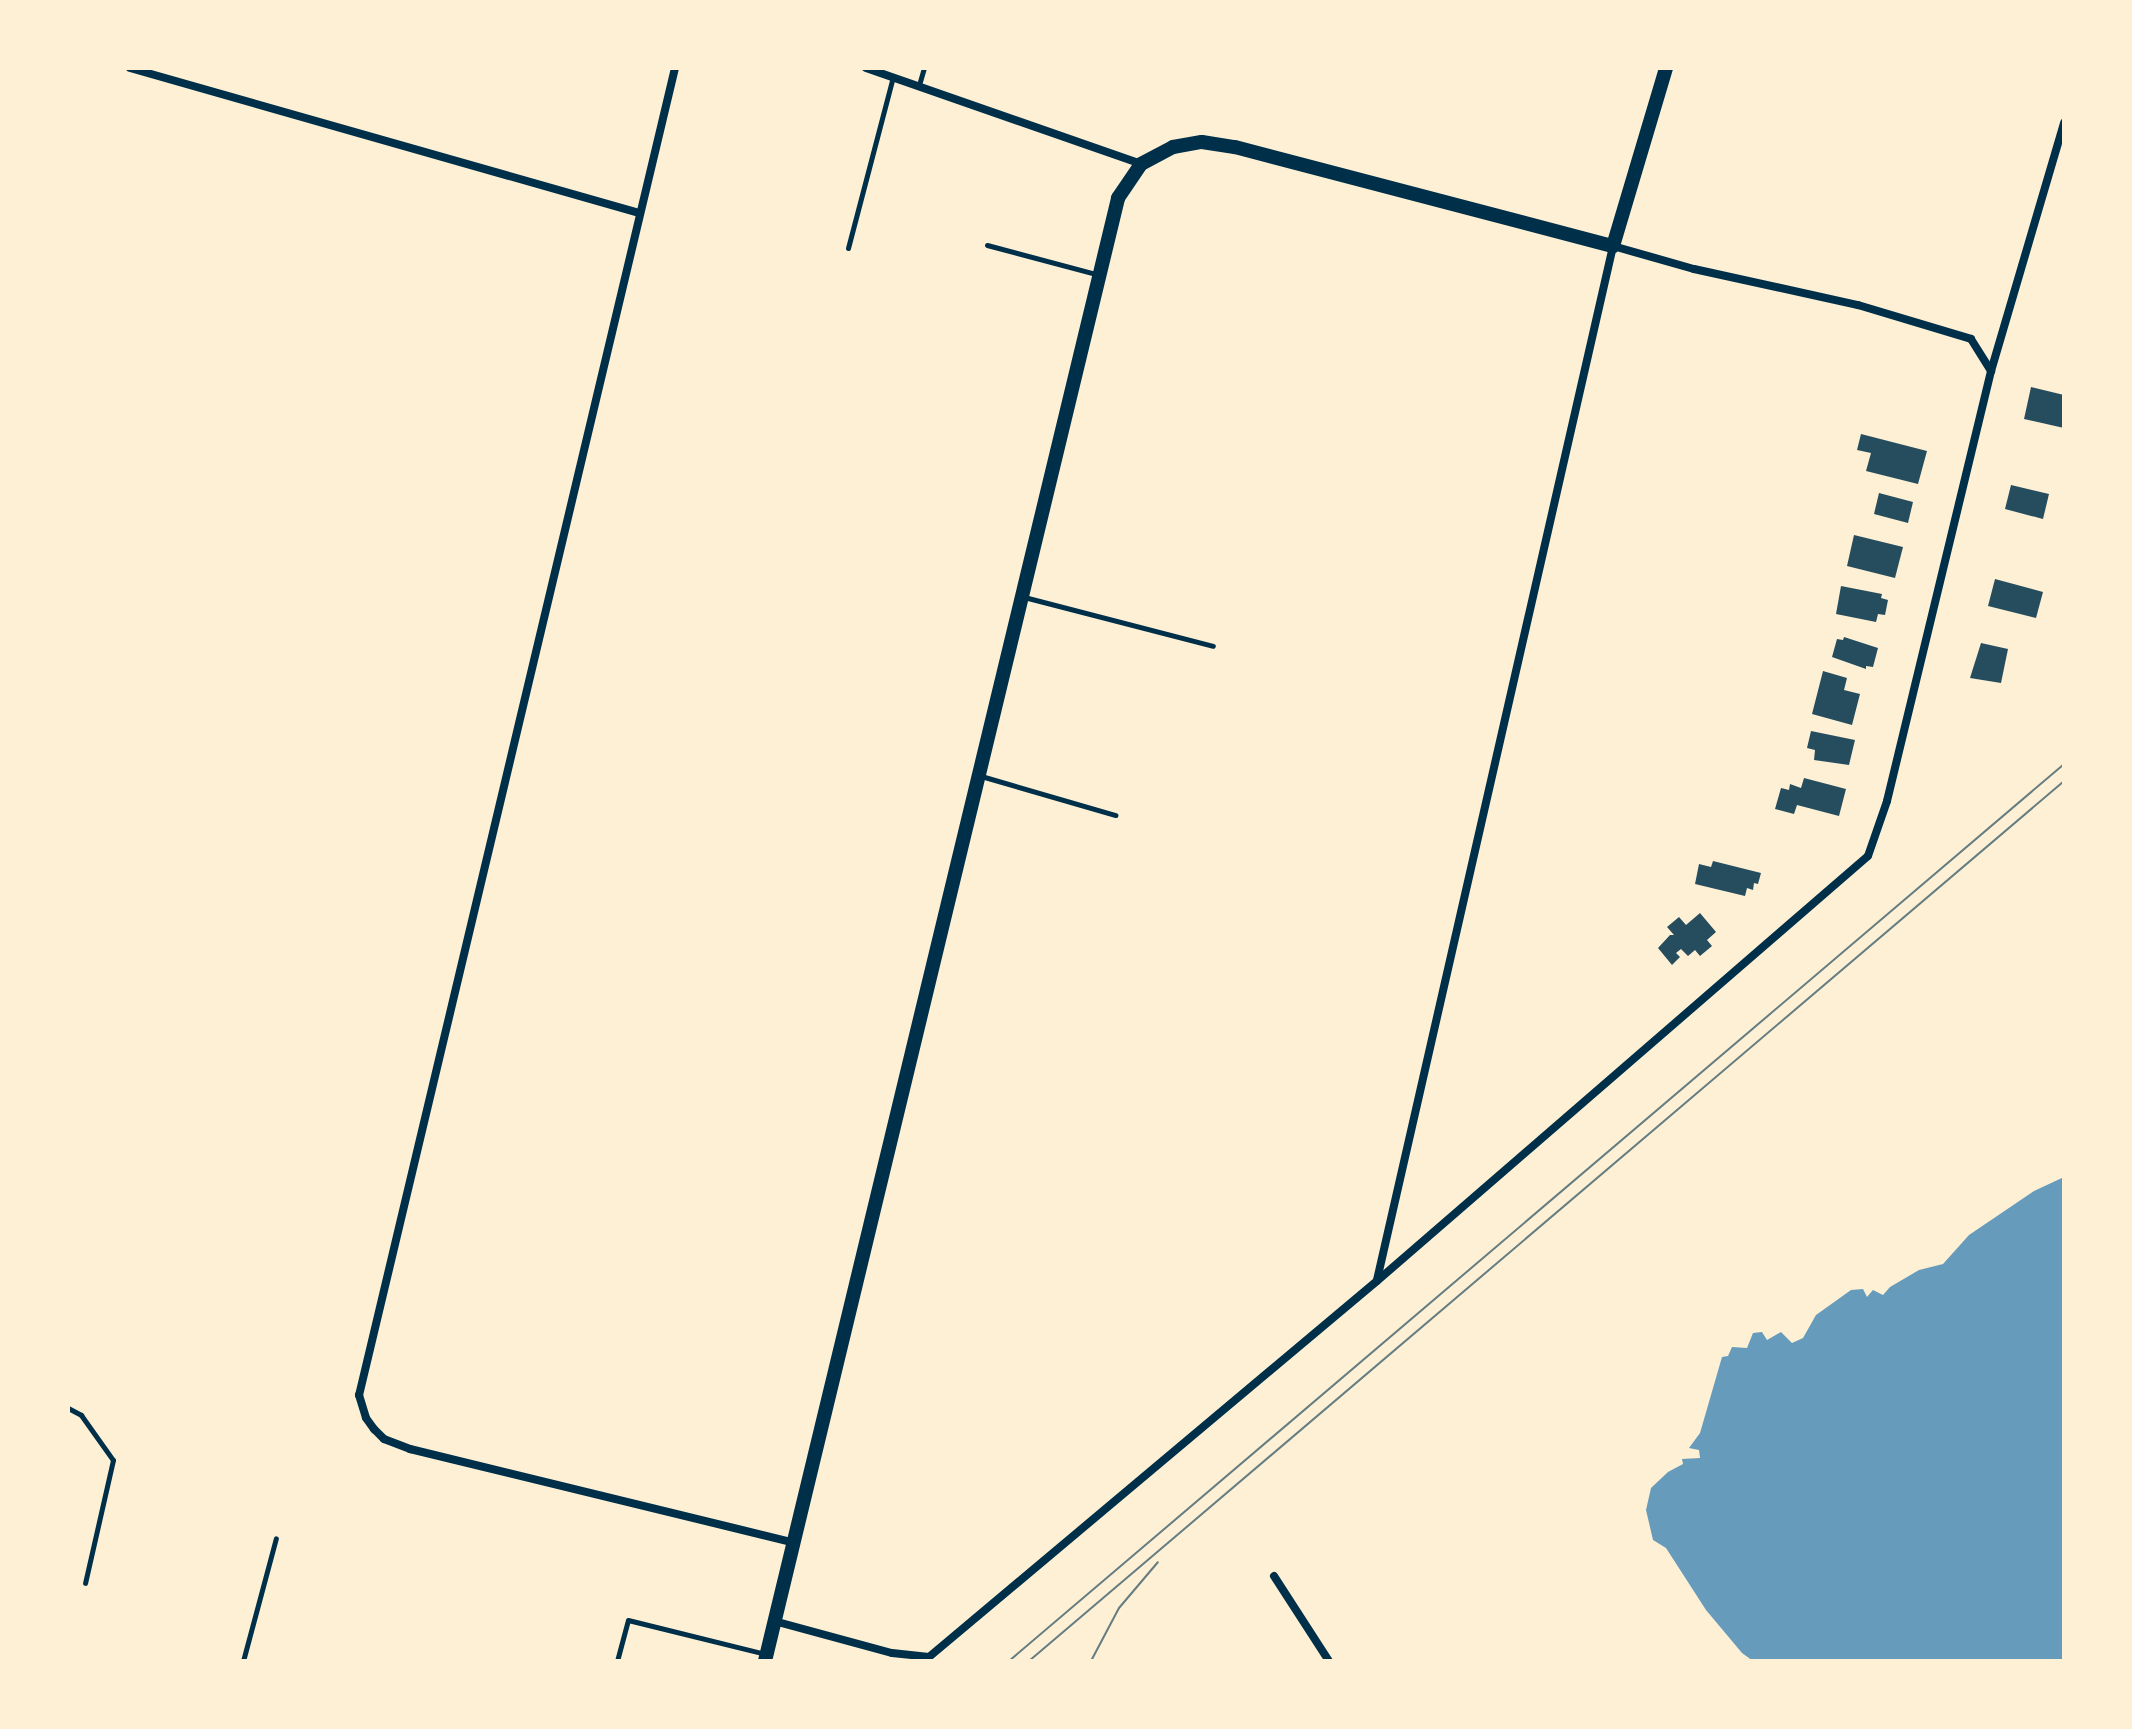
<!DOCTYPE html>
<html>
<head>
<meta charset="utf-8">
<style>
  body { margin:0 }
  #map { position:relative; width:2132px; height:1729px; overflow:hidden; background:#fdf0d5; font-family:Arial,sans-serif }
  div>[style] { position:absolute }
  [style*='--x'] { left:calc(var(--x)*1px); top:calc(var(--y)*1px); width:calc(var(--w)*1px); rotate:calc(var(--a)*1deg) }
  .water>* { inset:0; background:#669bbc }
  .building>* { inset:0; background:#264d5e }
  .service>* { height:5px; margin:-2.5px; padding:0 2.5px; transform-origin:2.5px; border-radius:2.5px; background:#003049 }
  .minor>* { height:8px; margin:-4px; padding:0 4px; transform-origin:4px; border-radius:4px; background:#003049 }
  .tertiary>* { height:14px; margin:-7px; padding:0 7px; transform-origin:7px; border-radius:7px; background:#003049 }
  .tram>* { height:2px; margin:-1px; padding:0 1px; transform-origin:1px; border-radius:1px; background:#657d81 }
  span { translate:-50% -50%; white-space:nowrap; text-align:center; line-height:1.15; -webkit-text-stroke:8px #fdf0d5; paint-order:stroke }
  .frame { position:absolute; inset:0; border:70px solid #fdf0d5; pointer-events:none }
</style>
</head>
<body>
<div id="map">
  <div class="water">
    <div style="clip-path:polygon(2064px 1177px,2064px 1661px,1753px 1661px,1742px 1653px,1706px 1610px,1666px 1548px,1653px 1540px,1646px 1510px,1651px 1488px,1668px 1472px,1683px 1464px,1682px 1459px,1700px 1458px,1699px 1450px,1689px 1448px,1700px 1433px,1722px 1357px,1728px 1356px,1732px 1347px,1747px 1348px,1753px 1333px,1762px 1332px,1767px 1340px,1781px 1332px,1792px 1343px,1803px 1338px,1816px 1315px,1851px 1290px,1863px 1289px,1867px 1297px,1873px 1290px,1883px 1295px,1890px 1287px,1919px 1270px,1943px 1264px,1969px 1235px,2034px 1191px)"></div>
  </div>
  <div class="building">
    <div style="clip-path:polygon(2031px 387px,2064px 395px,2064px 428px,2024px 419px)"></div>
    <div style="clip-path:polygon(1861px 434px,1927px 451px,1918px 484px,1866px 471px,1871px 453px,1857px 450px)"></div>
    <div style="clip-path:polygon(2011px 485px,2049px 494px,2043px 519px,2005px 509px)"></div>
    <div style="clip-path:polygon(1879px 493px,1913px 502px,1908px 523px,1874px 514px)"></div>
    <div style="clip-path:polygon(1854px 535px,1903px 547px,1895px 578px,1847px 566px)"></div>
    <div style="clip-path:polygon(1995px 579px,2043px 592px,2036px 618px,1988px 606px)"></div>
    <div style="clip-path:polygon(1841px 586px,1882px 594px,1881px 598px,1888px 600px,1885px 615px,1878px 614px,1876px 622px,1836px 614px)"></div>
    <div style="clip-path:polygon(1844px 637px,1878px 648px,1873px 667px,1866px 666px,1866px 669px,1832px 657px,1837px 639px,1843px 640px)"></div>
    <div style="clip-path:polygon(1981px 643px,2008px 649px,2001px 683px,1970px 678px)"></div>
    <div style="clip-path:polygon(1823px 671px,1847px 678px,1844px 690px,1860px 694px,1852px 725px,1812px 714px)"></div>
    <div style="clip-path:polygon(1811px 731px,1855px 740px,1849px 765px,1814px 760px,1815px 750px,1807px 748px)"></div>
    <div style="clip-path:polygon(1804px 778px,1846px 789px,1839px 816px,1797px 805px,1794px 814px,1775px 809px,1781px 788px,1789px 790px,1790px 784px,1801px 788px)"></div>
    <div style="clip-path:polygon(1713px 861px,1761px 873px,1758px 884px,1754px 883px,1753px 890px,1747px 888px,1745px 896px,1695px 884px,1699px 864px,1711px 867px)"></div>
    <div style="clip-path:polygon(1700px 913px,1716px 932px,1707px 940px,1712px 946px,1700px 956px,1695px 950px,1688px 956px,1681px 949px,1676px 953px,1680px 957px,1672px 965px,1658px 948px,1670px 935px,1674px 935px,1667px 927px,1679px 917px,1686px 925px)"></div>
  </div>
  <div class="service">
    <div style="--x:919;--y:85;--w:18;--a:-74"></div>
    <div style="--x:987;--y:245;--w:113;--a:14.9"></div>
    <div style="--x:848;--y:248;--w:177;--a:-75.3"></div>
    <div style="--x:1024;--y:597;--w:195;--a:14.5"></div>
    <div style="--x:981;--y:776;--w:140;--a:16.2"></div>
    <div style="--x:68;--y:1408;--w:15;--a:28"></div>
    <div style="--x:81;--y:1415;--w:55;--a:54.6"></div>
    <div style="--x:113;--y:1460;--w:126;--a:102.8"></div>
    <div style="--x:243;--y:1661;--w:127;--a:-75"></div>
    <div style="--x:617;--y:1661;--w:42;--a:-75"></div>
    <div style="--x:628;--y:1620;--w:141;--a:13.9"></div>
  </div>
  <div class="minor">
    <div style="--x:130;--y:68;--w:529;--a:15.9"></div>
    <div style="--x:675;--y:68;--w:1364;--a:103.39"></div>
    <div style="--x:359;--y:1395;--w:24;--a:73"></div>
    <div style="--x:366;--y:1418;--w:14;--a:54"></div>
    <div style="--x:374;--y:1429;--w:14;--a:45"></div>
    <div style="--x:384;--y:1439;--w:28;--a:21"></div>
    <div style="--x:410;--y:1449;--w:396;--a:13.7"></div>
    <div style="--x:866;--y:68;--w:291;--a:19.2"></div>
    <div style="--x:1377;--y:1280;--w:1061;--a:-77.14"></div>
    <div style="--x:1613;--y:246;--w:84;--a:15.9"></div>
    <div style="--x:1694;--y:269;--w:168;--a:12.4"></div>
    <div style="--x:1858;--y:305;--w:118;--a:16.7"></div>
    <div style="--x:1971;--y:339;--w:38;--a:58"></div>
    <div style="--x:1274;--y:1576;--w:101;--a:57.1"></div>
    <div style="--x:774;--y:1621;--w:122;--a:15.2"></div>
    <div style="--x:892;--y:1653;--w:37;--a:6"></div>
    <div style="--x:929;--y:1657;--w:585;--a:-40.01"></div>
    <div style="--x:1377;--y:1281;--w:649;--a:-40.88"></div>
    <div style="--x:1868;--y:856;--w:58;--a:-70.9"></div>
    <div style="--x:1887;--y:801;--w:442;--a:-76.4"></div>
    <div style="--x:1991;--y:371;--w:259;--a:-73.6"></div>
  </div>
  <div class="tertiary">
    <div style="--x:765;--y:1661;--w:1505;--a:-76.43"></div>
    <div style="--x:1118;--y:198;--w:41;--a:-55.9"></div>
    <div style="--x:1141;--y:164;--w:36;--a:-28"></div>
    <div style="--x:1173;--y:147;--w:29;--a:-10"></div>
    <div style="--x:1202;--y:142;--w:33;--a:9"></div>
    <div style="--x:1235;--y:147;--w:391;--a:14.7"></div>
    <div style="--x:1613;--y:246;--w:186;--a:-73.4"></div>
  </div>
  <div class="tram">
    <div style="--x:1009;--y:1661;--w:1385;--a:-40.37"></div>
    <div style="--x:1029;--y:1661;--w:1359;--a:-40.37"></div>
    <div style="--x:1091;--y:1661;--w:60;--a:-62.2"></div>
    <div style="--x:1119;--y:1608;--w:60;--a:-49.7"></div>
  </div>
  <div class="frame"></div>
</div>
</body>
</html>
